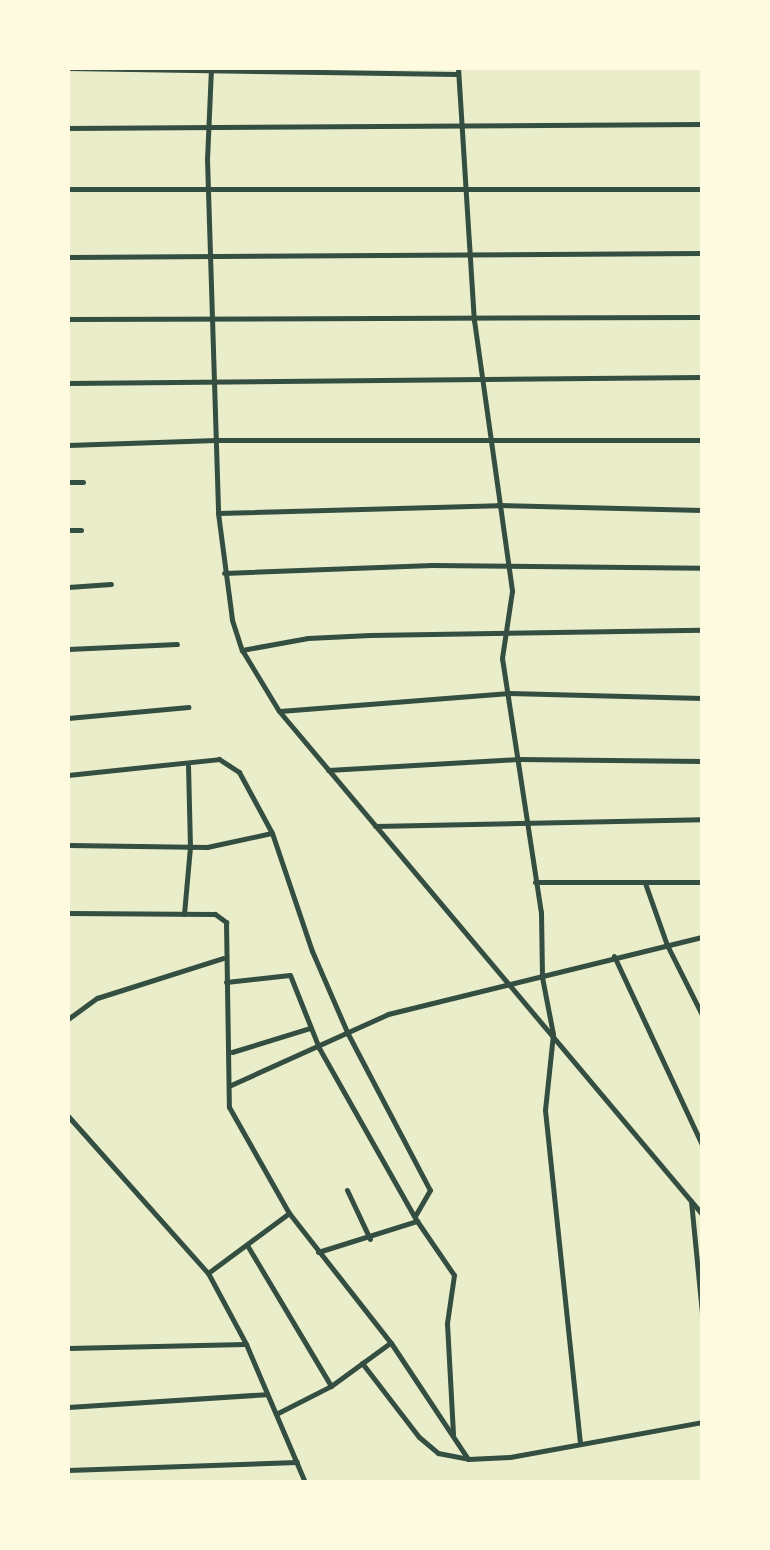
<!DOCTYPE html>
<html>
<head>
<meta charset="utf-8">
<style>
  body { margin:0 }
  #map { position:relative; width:770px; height:1550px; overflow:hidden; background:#e9edc9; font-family:"PT Serif",serif }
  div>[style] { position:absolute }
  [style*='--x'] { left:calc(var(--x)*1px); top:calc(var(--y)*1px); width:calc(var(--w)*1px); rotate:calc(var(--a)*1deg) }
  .minor>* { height:5px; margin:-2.5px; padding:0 2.5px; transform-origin:2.5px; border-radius:2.5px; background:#344e41 }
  span { translate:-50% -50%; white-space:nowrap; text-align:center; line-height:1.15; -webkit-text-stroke:6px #fefae0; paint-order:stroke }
  .frame { position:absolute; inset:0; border:70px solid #fefae0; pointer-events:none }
</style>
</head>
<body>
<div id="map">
  <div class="minor">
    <div style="--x:68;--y:68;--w:389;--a:0.9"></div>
    <div style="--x:211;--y:68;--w:91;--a:92.5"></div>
    <div style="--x:207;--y:159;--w:354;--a:88.2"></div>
    <div style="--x:218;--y:513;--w:108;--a:82.5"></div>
    <div style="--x:232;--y:620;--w:32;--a:72"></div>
    <div style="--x:242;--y:650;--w:71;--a:58.8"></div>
    <div style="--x:279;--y:711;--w:657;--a:49.94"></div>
    <div style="--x:458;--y:68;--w:253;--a:86.4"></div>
    <div style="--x:474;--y:320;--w:274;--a:82"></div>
    <div style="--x:512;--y:591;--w:68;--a:98.5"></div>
    <div style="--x:502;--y:658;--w:257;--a:81.3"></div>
    <div style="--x:541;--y:912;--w:65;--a:89.1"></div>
    <div style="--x:542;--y:977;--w:58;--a:79.1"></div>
    <div style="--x:553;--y:1034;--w:76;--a:96"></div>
    <div style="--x:545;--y:1110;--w:333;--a:84"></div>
    <div style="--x:68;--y:128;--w:634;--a:-0.36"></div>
    <div style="--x:68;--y:189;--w:634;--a:0"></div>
    <div style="--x:68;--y:257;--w:634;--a:-0.36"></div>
    <div style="--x:68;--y:319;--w:634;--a:-0.18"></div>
    <div style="--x:68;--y:383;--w:634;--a:-0.54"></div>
    <div style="--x:68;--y:445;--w:148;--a:-1.9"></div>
    <div style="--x:216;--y:440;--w:486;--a:0"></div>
    <div style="--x:68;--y:482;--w:15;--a:0"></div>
    <div style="--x:218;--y:513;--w:280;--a:-1.6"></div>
    <div style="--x:498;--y:505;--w:204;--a:1.4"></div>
    <div style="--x:68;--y:530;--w:13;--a:0"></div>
    <div style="--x:224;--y:573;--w:208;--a:-2.2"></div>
    <div style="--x:432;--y:565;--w:270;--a:0.6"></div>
    <div style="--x:68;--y:587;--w:43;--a:-4"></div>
    <div style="--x:68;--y:649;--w:109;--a:-2.6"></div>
    <div style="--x:242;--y:650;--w:67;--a:-10.3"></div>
    <div style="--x:308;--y:638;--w:62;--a:-2.8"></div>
    <div style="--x:370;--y:635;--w:332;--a:-0.9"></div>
    <div style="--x:280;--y:711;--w:230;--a:-4.5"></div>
    <div style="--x:509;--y:693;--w:193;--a:1.5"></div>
    <div style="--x:68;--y:718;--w:121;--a:-5.2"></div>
    <div style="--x:328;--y:770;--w:190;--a:-3.3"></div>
    <div style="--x:518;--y:759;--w:184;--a:0.6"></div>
    <div style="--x:68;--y:775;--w:152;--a:-6"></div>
    <div style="--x:219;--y:759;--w:24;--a:33"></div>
    <div style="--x:239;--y:772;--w:69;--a:61.6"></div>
    <div style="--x:272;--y:833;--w:125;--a:71.3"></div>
    <div style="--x:312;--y:951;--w:90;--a:66.6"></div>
    <div style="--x:348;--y:1034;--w:176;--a:62.3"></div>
    <div style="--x:430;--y:1190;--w:30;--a:120"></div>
    <div style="--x:375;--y:826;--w:327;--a:-1.2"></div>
    <div style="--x:68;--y:845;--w:139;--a:0.8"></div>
    <div style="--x:207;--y:847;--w:66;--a:-12.2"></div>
    <div style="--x:535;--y:882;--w:167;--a:0"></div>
    <div style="--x:645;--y:883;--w:66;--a:70.5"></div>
    <div style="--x:667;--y:945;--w:78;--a:63.4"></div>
    <div style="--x:68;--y:913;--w:147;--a:0.4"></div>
    <div style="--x:215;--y:914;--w:14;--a:36"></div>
    <div style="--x:226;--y:922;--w:185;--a:89.1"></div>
    <div style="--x:229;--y:1107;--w:122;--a:60.5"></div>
    <div style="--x:289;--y:1213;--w:165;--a:51.9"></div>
    <div style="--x:391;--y:1343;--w:139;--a:56.4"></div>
    <div style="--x:468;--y:1459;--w:42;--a:-2.7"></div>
    <div style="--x:510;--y:1457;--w:195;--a:-10.3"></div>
    <div style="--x:184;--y:914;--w:67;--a:-84.9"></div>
    <div style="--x:190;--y:847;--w:81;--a:-91.4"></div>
    <div style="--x:614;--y:956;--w:208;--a:65"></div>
    <div style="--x:226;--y:982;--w:64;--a:-6.2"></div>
    <div style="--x:290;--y:975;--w:79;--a:68.3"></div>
    <div style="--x:319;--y:1048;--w:199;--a:60.5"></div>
    <div style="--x:417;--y:1221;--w:65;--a:55.6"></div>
    <div style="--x:454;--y:1275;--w:49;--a:98.3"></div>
    <div style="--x:447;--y:1323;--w:111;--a:86.9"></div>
    <div style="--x:68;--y:1019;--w:36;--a:-36"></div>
    <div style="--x:97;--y:998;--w:132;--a:-17.6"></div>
    <div style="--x:232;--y:1052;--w:82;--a:-17.1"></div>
    <div style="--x:231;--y:1085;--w:172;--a:-24.3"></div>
    <div style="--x:388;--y:1014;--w:323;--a:-13.8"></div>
    <div style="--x:68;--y:1116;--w:210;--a:48.3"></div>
    <div style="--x:208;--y:1273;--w:81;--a:61.8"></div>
    <div style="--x:246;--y:1344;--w:150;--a:66.9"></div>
    <div style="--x:347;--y:1190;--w:54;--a:64.9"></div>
    <div style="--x:691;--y:1201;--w:114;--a:84.4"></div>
    <div style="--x:247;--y:1245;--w:164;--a:59.2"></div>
    <div style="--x:318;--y:1252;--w:104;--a:-17.4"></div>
    <div style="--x:208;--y:1273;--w:101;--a:-36.5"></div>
    <div style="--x:68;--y:1348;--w:177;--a:-1.3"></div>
    <div style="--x:362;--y:1363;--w:93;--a:52.4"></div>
    <div style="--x:419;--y:1437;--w:25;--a:40"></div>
    <div style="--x:438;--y:1453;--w:31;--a:11"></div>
    <div style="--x:68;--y:1407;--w:199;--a:-3.7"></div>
    <div style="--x:276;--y:1414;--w:62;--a:-27"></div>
    <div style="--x:331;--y:1386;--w:73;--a:-36.1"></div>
    <div style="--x:68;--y:1470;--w:229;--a:-2"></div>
  </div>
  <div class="frame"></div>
</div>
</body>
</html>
